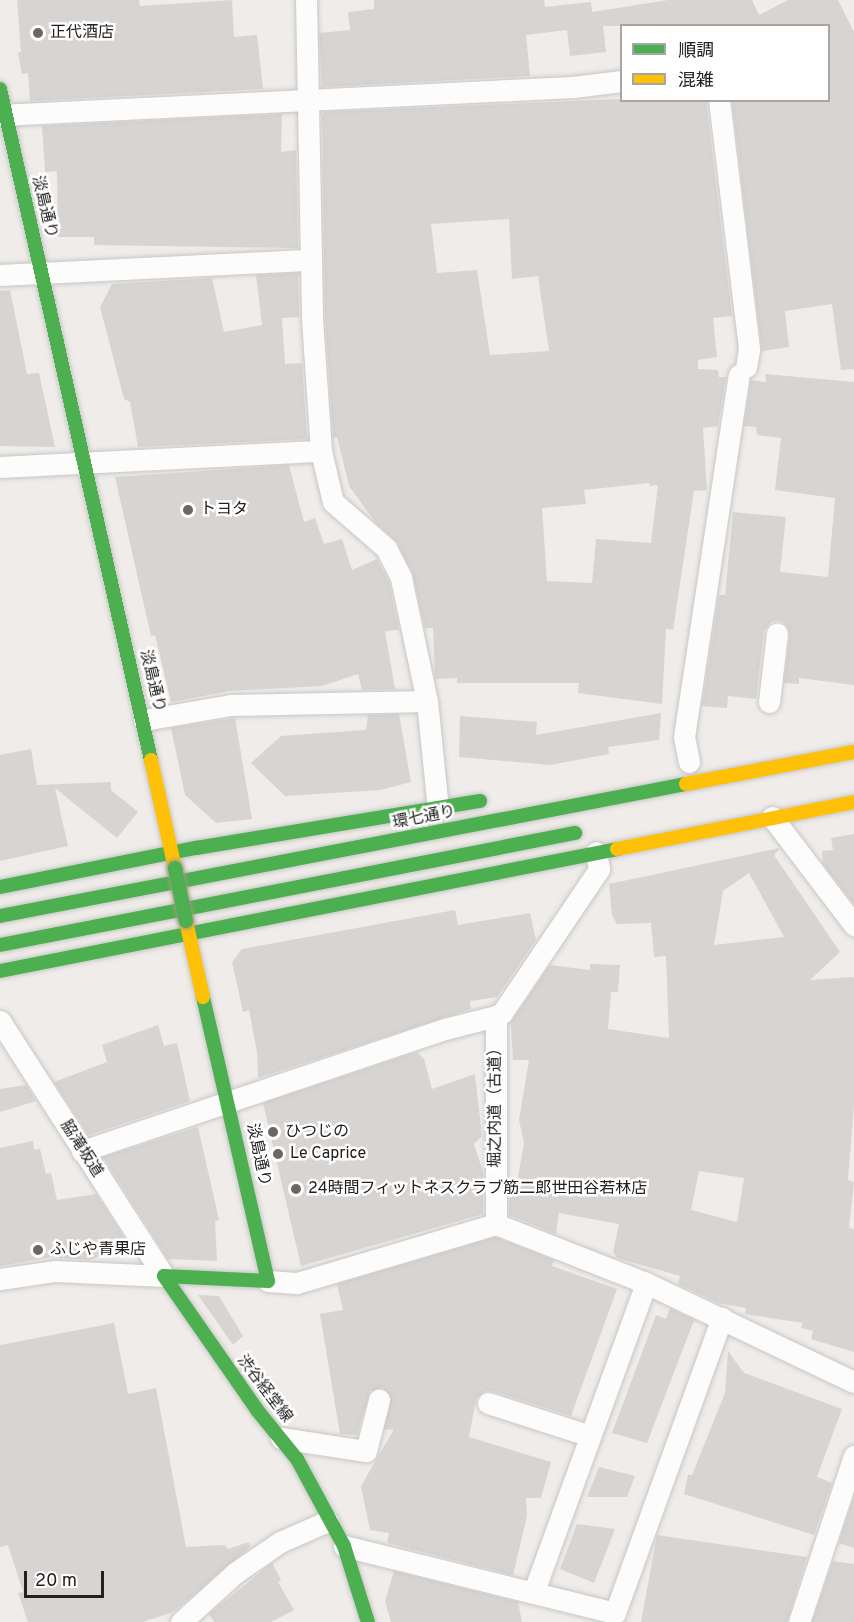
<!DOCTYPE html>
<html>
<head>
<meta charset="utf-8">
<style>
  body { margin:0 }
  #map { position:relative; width:854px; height:1622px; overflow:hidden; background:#efece9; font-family:Overpass,"Noto Sans JP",sans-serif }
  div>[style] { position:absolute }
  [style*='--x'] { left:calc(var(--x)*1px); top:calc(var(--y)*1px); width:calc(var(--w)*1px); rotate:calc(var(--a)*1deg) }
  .building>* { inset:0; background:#d8d4d2 }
  .roads { filter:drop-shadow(0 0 2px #c8c7c5) drop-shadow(0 0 2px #c8c7c5) }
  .street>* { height:21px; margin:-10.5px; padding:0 10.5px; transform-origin:10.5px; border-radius:10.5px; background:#fdfcfc }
  .fast>* { height:14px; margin:-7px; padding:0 7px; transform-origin:7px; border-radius:7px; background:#4caf50 }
  .slow>* { height:14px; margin:-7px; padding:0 7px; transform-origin:7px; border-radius:7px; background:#ffc107 }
  .bridges { filter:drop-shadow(0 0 2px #9a9a7f) drop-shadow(0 0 2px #9a9a7f) }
  .fast-bridge>* { height:14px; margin:-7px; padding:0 7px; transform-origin:7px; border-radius:7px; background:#4caf50 }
  .dots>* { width:16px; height:16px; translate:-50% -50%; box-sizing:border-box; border:3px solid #fff; border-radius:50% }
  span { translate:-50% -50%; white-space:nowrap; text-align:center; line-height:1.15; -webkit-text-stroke:5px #fff; paint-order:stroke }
  .poi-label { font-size:16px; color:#212121 }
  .left { translate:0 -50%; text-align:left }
  .street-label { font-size:16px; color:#212121 }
  .legend { position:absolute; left:620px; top:24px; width:210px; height:78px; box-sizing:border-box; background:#fff; border:2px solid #a6a6a6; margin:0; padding:8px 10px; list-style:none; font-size:18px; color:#212121 }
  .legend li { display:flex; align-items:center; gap:12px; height:30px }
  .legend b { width:30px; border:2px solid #a6a6a6 }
  .scale { position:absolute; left:24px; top:1571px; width:80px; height:27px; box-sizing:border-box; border:3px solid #212121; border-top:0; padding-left:8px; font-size:18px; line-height:21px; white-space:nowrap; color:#212121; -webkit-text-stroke:4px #fff; paint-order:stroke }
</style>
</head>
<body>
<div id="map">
  <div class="building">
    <div style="clip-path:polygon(17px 0,139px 0,140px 6px,232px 0,234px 37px,257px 35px,263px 89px,30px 101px,28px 73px,22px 74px,18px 53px,21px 52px)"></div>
    <div style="clip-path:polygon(374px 0,544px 0,545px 7px,591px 2px,592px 12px,668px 0,752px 0,759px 15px,788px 0,838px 0,854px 32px,854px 369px,841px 370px,832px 304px,785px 311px,789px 347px,762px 351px,732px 100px,828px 100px,828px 26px,603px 26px,606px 52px,570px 56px,567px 30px,526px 35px,530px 76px,322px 87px,319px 33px,350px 30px,348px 12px,374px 9px)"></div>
    <div style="clip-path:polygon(evenodd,621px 99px,706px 100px,732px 316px,713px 318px,717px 357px,698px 360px,698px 369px,718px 370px,719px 377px,726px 377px,718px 426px,703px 428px,707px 490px,694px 491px,673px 630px,666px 629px,662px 704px,578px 693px,579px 683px,457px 683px,457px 678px,435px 679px,433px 628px,425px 628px,412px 572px,397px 542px,375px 522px,349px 486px,337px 437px,333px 438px,325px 315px,322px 116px,324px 112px,621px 99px,509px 219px,512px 279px,538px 276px,549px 351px,490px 355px,477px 270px,437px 273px,431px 224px,509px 219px,621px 99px,649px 483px,650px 486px,658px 485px,651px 543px,596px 539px,592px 583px,547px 581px,542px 508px,586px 504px,584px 490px,649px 483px)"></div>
    <div style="clip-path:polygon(282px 114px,281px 152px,296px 150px,298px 248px,94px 245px,94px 237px,58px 237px,57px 171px,45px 172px,42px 126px)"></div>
    <div style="clip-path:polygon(298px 273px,299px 317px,282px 318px,285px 364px,302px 363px,307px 439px,138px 447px,130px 402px,124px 399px,100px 307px,112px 284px,212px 278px,224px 332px,262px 325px,256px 275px)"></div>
    <div style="clip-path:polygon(10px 290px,27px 374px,39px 373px,55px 447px,0 446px,0 291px)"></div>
    <div style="clip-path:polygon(765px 374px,854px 382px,854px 685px,799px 678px,799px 684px,784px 683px,790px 634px,785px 623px,778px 620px,771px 622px,764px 631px,756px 699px,728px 696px,727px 708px,702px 706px,719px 595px,725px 595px,733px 512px,786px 517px,780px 572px,828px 577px,835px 498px,775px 490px,781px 438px,757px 435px,756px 427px,744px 426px,751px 380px,766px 382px)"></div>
    <div style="clip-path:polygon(289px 465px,304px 522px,315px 518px,324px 544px,342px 539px,352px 570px,377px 559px,389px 582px,399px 630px,385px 631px,395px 689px,362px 690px,358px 674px,322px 686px,230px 691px,171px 702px,155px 635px,151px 636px,115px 477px)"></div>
    <div style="clip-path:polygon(661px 713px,659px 740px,608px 747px,609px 754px,550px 765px,459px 757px,460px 716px,537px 722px,536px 735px)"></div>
    <div style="clip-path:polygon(399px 714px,411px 782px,380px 790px,285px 796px,251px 763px,281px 736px,366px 730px,368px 715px)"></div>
    <div style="clip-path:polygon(235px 718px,252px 819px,216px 823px,185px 795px,171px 728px)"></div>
    <div style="clip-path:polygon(31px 749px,37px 785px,111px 782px,111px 790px,138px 812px,117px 838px,55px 788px,68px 846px,0 861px,0 755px)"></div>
    <div style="clip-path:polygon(854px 834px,854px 904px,823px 864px,822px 851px,833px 850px,831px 838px)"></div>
    <div style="clip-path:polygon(evenodd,780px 848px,774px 855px,840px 952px,810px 980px,854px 977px,854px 1104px,848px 1180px,854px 1182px,849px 1228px,854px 1229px,854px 1352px,811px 1339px,813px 1331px,801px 1328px,803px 1323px,745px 1314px,746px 1308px,718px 1303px,678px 1284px,680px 1276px,617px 1258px,613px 1252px,619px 1224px,559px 1213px,556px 1234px,509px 1215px,510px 1181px,517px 1182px,524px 1143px,519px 1120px,529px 1060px,513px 1060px,511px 1022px,550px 965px,590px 970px,590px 964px,620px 965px,618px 992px,611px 992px,608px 1029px,669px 1038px,666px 956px,654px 957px,651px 923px,617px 924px,612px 915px,609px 884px,780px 848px,749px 873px,784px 937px,714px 945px,723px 891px,749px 873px,780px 848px,699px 1171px,744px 1178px,737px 1222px,691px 1210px,699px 1171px)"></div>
    <div style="clip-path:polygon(455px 910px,458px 925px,530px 913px,536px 940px,497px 997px,470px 1001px,471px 1009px,258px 1078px,257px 1052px,249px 1010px,243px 1012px,232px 962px,242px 949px)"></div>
    <div style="clip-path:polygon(158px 1025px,164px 1046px,177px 1043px,190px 1101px,89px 1135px,54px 1082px,107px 1062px,102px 1045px)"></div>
    <div style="clip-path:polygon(417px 1052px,424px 1059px,432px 1089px,475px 1074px,482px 1136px,474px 1144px,483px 1172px,483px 1214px,301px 1266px,263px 1103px)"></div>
    <div style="clip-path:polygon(26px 1085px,36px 1101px,0 1112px,0 1089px)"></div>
    <div style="clip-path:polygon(198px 1127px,219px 1220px,215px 1221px,217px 1261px,168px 1259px,103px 1157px)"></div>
    <div style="clip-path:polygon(33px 1141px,34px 1150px,40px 1149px,46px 1174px,51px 1173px,57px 1200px,96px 1194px,130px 1247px,88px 1260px,51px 1257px,0 1266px,0 1148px)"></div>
    <div style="clip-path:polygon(495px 1237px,554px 1260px,552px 1266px,617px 1289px,571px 1416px,492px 1391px,485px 1391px,476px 1399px,469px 1437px,551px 1462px,541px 1498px,526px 1498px,527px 1516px,513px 1575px,387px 1543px,389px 1533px,370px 1530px,361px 1486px,394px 1429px,384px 1430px,391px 1397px,383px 1388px,370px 1391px,357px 1435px,340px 1434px,320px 1314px,343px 1310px,337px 1284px)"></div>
    <div style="clip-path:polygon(198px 1295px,219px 1296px,243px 1336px,233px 1345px)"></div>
    <div style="clip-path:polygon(670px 1308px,694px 1320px,647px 1443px,612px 1433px,656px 1315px,666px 1319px)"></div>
    <div style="clip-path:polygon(114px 1323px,128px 1394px,156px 1388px,186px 1547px,225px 1545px,228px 1549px,249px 1542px,250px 1547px,173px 1612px,143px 1622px,28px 1622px,18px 1593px,23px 1592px,8px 1545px,0 1547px,0 1345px)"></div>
    <div style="clip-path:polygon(728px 1351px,744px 1373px,842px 1409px,817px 1477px,832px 1483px,814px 1535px,684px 1494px,688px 1475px,692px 1475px,725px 1393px)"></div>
    <div style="clip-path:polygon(599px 1467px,635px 1476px,627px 1497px,587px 1497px)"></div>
    <div style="clip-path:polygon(854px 1497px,854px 1548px,839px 1543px)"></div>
    <div style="clip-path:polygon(577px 1524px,615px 1529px,594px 1583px,560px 1569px)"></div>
    <div style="clip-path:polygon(657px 1535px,807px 1557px,787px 1622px,641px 1622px)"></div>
    <div style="clip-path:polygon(833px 1561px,854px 1564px,854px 1622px,812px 1622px)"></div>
    <div style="clip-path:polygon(272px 1563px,281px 1580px,278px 1582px,294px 1610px,271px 1622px,214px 1622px,209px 1614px)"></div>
    <div style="clip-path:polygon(394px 1571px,518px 1602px,522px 1622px,391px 1622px,385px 1601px)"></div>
  </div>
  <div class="roads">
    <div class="street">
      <div style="--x:306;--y:0;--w:319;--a:88.9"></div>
      <div style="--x:312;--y:319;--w:132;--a:86.1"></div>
      <div style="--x:321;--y:451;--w:52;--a:76.8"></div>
      <div style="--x:333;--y:502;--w:70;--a:41"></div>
      <div style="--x:386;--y:548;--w:34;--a:63"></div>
      <div style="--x:401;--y:578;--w:126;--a:78.1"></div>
      <div style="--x:427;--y:701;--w:109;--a:84.2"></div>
      <div style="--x:719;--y:100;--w:251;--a:83.1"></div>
      <div style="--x:749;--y:349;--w:18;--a:99"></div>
      <div style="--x:0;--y:115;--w:574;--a:-2.8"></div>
      <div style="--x:573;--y:87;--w:49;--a:-7"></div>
      <div style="--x:0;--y:275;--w:311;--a:-2.8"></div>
      <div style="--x:0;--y:467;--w:321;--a:-2.9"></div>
      <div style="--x:769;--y:702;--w:69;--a:-83.4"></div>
      <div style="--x:144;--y:720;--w:88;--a:-9.8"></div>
      <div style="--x:231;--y:705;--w:196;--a:-1.2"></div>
      <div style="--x:689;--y:762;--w:25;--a:-101"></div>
      <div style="--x:684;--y:737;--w:366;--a:-81.4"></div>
      <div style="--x:772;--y:817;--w:136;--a:52.8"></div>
      <div style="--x:496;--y:1016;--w:208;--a:90"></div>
      <div style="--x:0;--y:1021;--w:303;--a:57.3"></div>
      <div style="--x:82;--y:1151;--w:383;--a:-18.6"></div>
      <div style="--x:445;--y:1029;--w:53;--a:-14.3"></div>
      <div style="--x:496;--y:1016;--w:7;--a:-27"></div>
      <div style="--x:502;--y:1013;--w:174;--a:-56"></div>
      <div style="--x:599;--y:869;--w:17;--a:-100"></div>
      <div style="--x:496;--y:1224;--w:161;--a:21.5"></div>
      <div style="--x:646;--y:1283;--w:230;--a:25.5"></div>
      <div style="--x:0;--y:1279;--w:56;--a:-8.3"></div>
      <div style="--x:55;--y:1271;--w:109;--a:2.6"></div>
      <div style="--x:268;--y:1281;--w:29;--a:4"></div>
      <div style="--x:297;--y:1283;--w:208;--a:-16.5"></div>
      <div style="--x:488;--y:1403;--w:107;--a:17.9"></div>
      <div style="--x:281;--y:1438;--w:86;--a:8.7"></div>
      <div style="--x:366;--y:1451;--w:53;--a:-75.7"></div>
      <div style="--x:344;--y:1546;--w:279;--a:13.9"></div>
      <div style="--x:615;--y:1613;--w:314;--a:-70.1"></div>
      <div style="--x:534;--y:1591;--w:328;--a:-70"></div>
      <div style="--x:181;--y:1622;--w:73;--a:-42.2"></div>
      <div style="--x:235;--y:1573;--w:55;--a:-34.6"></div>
      <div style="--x:280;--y:1542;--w:52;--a:-23.6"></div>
      <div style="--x:799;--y:1622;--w:175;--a:-71.7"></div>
    </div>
    <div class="fast">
      <div style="--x:0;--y:89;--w:688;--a:77.32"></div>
      <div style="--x:0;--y:887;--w:200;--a:-11.3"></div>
      <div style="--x:196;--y:848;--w:288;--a:-9.4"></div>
      <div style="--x:0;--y:916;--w:699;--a:-10.89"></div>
      <div style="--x:0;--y:945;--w:586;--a:-11.02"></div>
      <div style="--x:0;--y:971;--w:629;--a:-11.18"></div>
      <div style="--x:164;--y:1276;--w:104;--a:2.8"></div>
      <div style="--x:268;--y:1281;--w:291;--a:-102.9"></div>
      <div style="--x:164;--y:1276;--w:163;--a:55.2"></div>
      <div style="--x:257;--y:1410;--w:63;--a:50.8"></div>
      <div style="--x:297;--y:1459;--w:99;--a:61.6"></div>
      <div style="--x:344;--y:1546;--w:80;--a:72.5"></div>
    </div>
    <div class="slow">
      <div style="--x:151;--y:760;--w:111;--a:77.5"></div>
      <div style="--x:686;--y:784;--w:171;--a:-10.8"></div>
      <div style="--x:617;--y:849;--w:242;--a:-11.2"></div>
      <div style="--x:186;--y:921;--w:78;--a:77.4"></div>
    </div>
  </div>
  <div class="bridges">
    <div class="fast-bridge">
      <div style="--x:175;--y:868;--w:54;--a:78.3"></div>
    </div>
  </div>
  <div class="dots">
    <div style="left:38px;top:33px;background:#696867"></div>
    <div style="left:188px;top:510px;background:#696867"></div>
    <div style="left:273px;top:1132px;background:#696867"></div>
    <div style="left:278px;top:1154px;background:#696867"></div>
    <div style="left:296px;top:1189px;background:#696867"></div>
    <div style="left:38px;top:1250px;background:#696867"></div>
  </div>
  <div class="poi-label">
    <span class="left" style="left:50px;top:33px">正代酒店</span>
    <span class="left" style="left:200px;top:510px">トヨタ</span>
    <span class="left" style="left:285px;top:1132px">ひつじの</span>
    <span class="left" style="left:290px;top:1154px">Le Caprice</span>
    <span class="left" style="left:308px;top:1189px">24時間フィットネスクラブ筋二郎世田谷若林店</span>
    <span class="left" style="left:50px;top:1250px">ふじや青果店</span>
  </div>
  <div class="street-label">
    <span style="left:44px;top:207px;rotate:77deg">淡島通り</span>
    <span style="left:152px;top:681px;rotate:77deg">淡島通り</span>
    <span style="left:424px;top:818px;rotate:-11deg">環七通り</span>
    <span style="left:496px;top:1104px;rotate:-90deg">堀之内道（古道）</span>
    <span style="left:81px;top:1149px;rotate:57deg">脇滝坂道</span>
    <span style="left:258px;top:1155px;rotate:78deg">淡島通り</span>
    <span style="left:264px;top:1389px;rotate:53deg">渋谷経堂線</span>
  </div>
  <ul class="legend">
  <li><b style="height:8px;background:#4caf50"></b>順調</li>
  <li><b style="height:8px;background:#ffc107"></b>混雑</li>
  </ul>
  <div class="scale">20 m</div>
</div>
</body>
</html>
